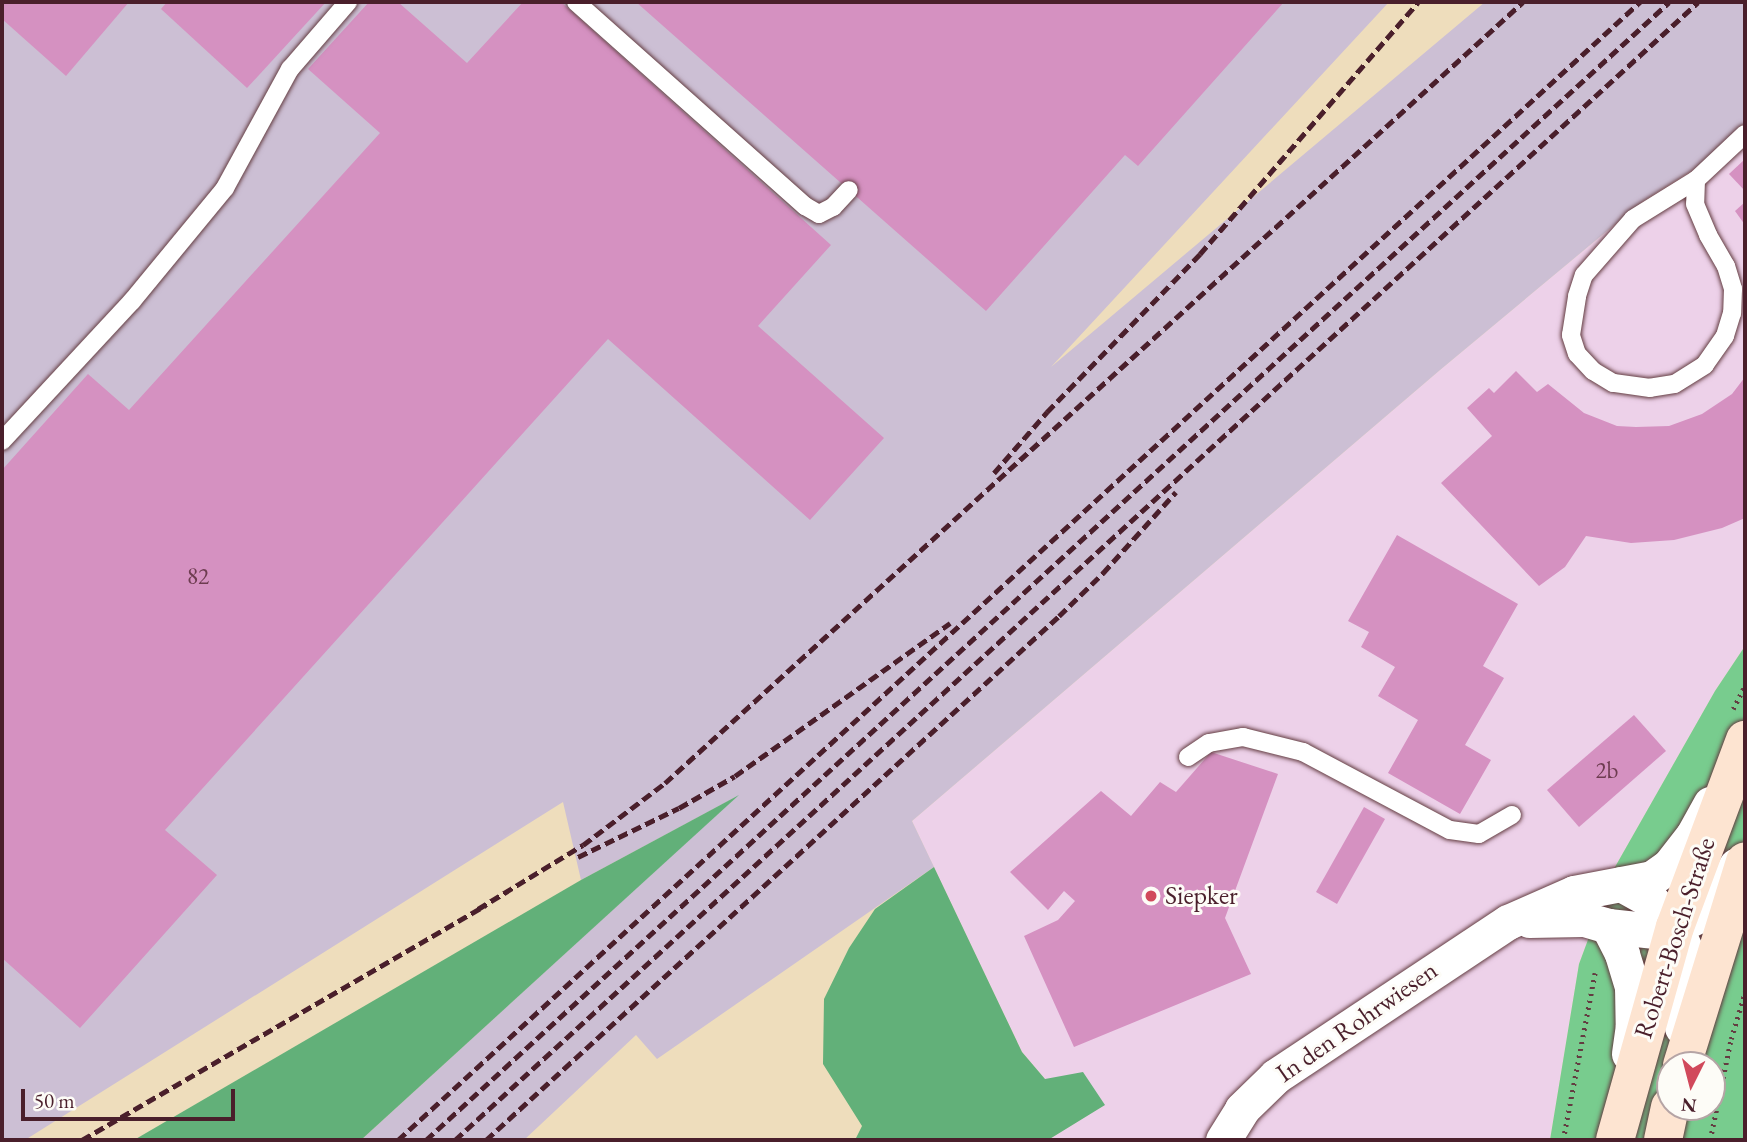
<!DOCTYPE html>
<html>
<head>
<meta charset="utf-8">
<style>
  body { margin:0 }
  #map { position:relative; width:1747px; height:1142px; overflow:hidden; background:#eeddbc; font-family:"EB Garamond",serif }
  div>[style] { position:absolute }
  [style*='--x'] { left:calc(var(--x)*1px); top:calc(var(--y)*1px); width:calc(var(--w)*1px); rotate:calc(var(--a)*1deg) }
  .built>* { inset:0; background:#edd1e9 }
  .industrial>* { inset:0; background:#ccbfd4 }
  .green>* { inset:0; background:#78cc8e }
  .forest>* { inset:0; background:#62b079 }
  .building>* { inset:0; background:#d591c1 }
  .path>* { height:4.5px; margin-top:-2.25px; transform-origin:0; background:repeating-linear-gradient(90deg,#633c41 0 2px,transparent 0 7px) }
  .roads { filter:drop-shadow(0 0 2px #633c41) drop-shadow(0 0 2px #633c41) }
  .lane>* { height:18px; margin:-9px; padding:0 9px; transform-origin:9px; border-radius:9px; background:#fff }
  .street>* { height:35px; margin:-17.5px; padding:0 17.5px; transform-origin:17.5px; border-radius:17.5px; background:#fff }
  .secondary>* { height:38px; margin:-19px; padding:0 19px; transform-origin:19px; border-radius:19px; background:#fde4d1 }
  .rail>* { height:5px; margin-top:-2.5px; transform-origin:0; background:repeating-linear-gradient(90deg,#4a1f2b 0 10px,transparent 0 15px) }
  .dots>* { width:19px; height:19px; translate:-50% -50%; box-sizing:border-box; border:4px solid #fdfcf7; border-radius:50% }
  span { translate:-50% -50%; white-space:nowrap; text-align:center; line-height:1.15; -webkit-text-stroke:6px #fdfcf7; paint-order:stroke }
  .number-label { font-size:23px; color:#6d3c50 }
  .number-label span { -webkit-text-stroke-width:0 }
  .poi-label { font-size:26px; color:#4a1f2b }
  .left { translate:0 -50%; text-align:left }
  .street-label { font-size:26px; color:#4a1f2b }
  .frame { position:absolute; inset:0; border:4px solid #4a1f2b; pointer-events:none }
  .north { position:absolute; left:1656px; top:1051px; width:70px; height:70px; box-sizing:border-box; background:#fdfcf7; border:2px solid #b5a4a5; border-radius:50%; rotate:186deg; font-size:19px; font-weight:700; line-height:28px; text-align:center; color:#4a1f2b }
  .north::after { content:''; display:block; margin:auto; width:24px; height:32px; background:#d1495b; clip-path:polygon(50% 0,100% 100%,50% 72%,0 100%) }
  .scale { position:absolute; left:21px; top:1089px; width:214px; height:32px; box-sizing:border-box; border:4px solid #4a1f2b; border-top:0; padding-left:9px; font-size:21px; line-height:24px; white-space:nowrap; color:#4a1f2b; -webkit-text-stroke:5px #fdfcf7; paint-order:stroke }
</style>
</head>
<body>
<div id="map">
  <div class="built">
    <div style="clip-path:polygon(1745px 122px,1745px 646px,1715px 691px,1615px 867px,1579px 964px,1550px 1140px,1048px 1140px,1104px 1105px,1045px 1079px,1022px 1052px,912px 821px,1440px 370px,1643px 201px,1710px 159px)"></div>
  </div>
  <div class="industrial">
    <div style="clip-path:polygon(2px 2px,1389px 2px,1051px 367px,1485px 2px,1745px 2px,1745px 122px,1710px 159px,1643px 201px,1440px 370px,912px 821px,934px 867px,657px 1059px,636px 1035px,524px 1140px,361px 1140px,736px 797px,581px 880px,563px 802px,25px 1140px,2px 1140px)"></div>
  </div>
  <div class="green">
    <div style="clip-path:polygon(evenodd,1745px 646px,1745px 1140px,1550px 1140px,1579px 964px,1615px 867px,1715px 691px,1745px 646px,1670px 1065px,1712px 1065px,1712px 1107px,1670px 1107px,1670px 1065px)"></div>
  </div>
  <div class="forest">
    <div style="clip-path:polygon(739px 795px,361px 1140px,134px 1140px,581px 880px)"></div>
    <div style="clip-path:polygon(934px 867px,1022px 1052px,1045px 1079px,1083px 1072px,1105px 1105px,1048px 1140px,855px 1140px,862px 1126px,823px 1064px,824px 999px,849px 948px,875px 909px)"></div>
  </div>
  <div class="building">
    <div style="clip-path:polygon(2px 2px,129px 2px,66px 76px,2px 19px)"></div>
    <div style="clip-path:polygon(167px 2px,326px 2px,247px 88px,161px 9px)"></div>
    <div style="clip-path:polygon(369px 2px,398px 2px,467px 63px,523px 2px,561px 2px,831px 245px,758px 326px,884px 438px,810px 520px,608px 339px,165px 830px,217px 875px,80px 1028px,2px 958px,2px 470px,88px 374px,129px 410px,380px 133px,308px 69px)"></div>
    <div style="clip-path:polygon(636px 2px,1284px 2px,1138px 166px,1125px 155px,986px 311px)"></div>
    <div style="clip-path:polygon(1745px 159px,1745px 191px,1729px 174px)"></div>
    <div style="clip-path:polygon(1745px 202px,1745px 225px,1735px 211px)"></div>
    <div style="clip-path:polygon(1516px 371px,1537px 392px,1548px 384px,1584px 413px,1617px 426px,1636px 427px,1669px 426px,1702px 414px,1732px 394px,1745px 377px,1745px 518px,1722px 528px,1674px 540px,1631px 543px,1586px 536px,1565px 567px,1539px 586px,1441px 483px,1492px 436px,1467px 408px,1489px 388px,1494px 393px)"></div>
    <div style="clip-path:polygon(1397px 535px,1518px 604px,1483px 666px,1504px 678px,1465px 745px,1491px 760px,1460px 814px,1388px 773px,1418px 720px,1378px 696px,1395px 667px,1361px 647px,1369px 632px,1348px 621px)"></div>
    <div style="clip-path:polygon(1634px 715px,1666px 751px,1579px 827px,1547px 790px)"></div>
    <div style="clip-path:polygon(1211px 752px,1278px 774px,1225px 918px,1251px 974px,1074px 1047px,1024px 936px,1058px 920px,1075px 901px,1064px 891px,1048px 910px,1010px 872px,1101px 791px,1131px 816px,1160px 782px,1176px 792px)"></div>
    <div style="clip-path:polygon(1364px 807px,1385px 819px,1337px 904px,1316px 892px)"></div>
  </div>
  <div class="path">
    <div style="--x:1733;--y:709;--w:27;--a:-63"></div>
    <div style="--x:1563;--y:1140;--w:170;--a:-79.2"></div>
    <div style="--x:1710;--y:1140;--w:103;--a:-78.3"></div>
    <div style="--x:1731;--y:1039;--w:49;--a:-73.4"></div>
  </div>
  <div class="roads">
    <div class="lane">
      <div style="--x:576;--y:2;--w:307;--a:41.7"></div>
      <div style="--x:805;--y:206;--w:16;--a:30"></div>
      <div style="--x:819;--y:214;--w:16;--a:-27"></div>
      <div style="--x:833;--y:207;--w:23;--a:-47"></div>
      <div style="--x:1696;--y:180;--w:24;--a:92"></div>
      <div style="--x:1695;--y:204;--w:34;--a:67"></div>
      <div style="--x:1708;--y:235;--w:36;--a:60"></div>
      <div style="--x:1726;--y:266;--w:24;--a:73"></div>
      <div style="--x:1733;--y:289;--w:24;--a:92"></div>
      <div style="--x:1732;--y:313;--w:24;--a:107"></div>
      <div style="--x:1725;--y:336;--w:35;--a:125"></div>
      <div style="--x:1705;--y:365;--w:36;--a:148"></div>
      <div style="--x:1674;--y:384;--w:24;--a:171"></div>
      <div style="--x:1650;--y:388;--w:37;--a:-172"></div>
      <div style="--x:1613;--y:383;--w:23;--a:-149"></div>
      <div style="--x:1593;--y:371;--w:23;--a:-133"></div>
      <div style="--x:1577;--y:354;--w:20;--a:-108"></div>
      <div style="--x:1571;--y:335;--w:39;--a:-81"></div>
      <div style="--x:1577;--y:296;--w:22;--a:-72"></div>
      <div style="--x:1584;--y:275;--w:74;--a:-48.8"></div>
      <div style="--x:1633;--y:219;--w:74;--a:-31.8"></div>
      <div style="--x:1696;--y:180;--w:67;--a:-43.2"></div>
      <div style="--x:2;--y:441;--w:191;--a:-47.1"></div>
      <div style="--x:132;--y:301;--w:146;--a:-50.5"></div>
      <div style="--x:225;--y:188;--w:136;--a:-61.4"></div>
      <div style="--x:290;--y:69;--w:89;--a:-49.1"></div>
      <div style="--x:1188;--y:757;--w:25;--a:-34"></div>
      <div style="--x:1209;--y:743;--w:35;--a:-10"></div>
      <div style="--x:1243;--y:737;--w:62;--a:14"></div>
      <div style="--x:1303;--y:752;--w:166;--a:28"></div>
      <div style="--x:1450;--y:830;--w:29;--a:8"></div>
      <div style="--x:1479;--y:834;--w:38;--a:-30"></div>
    </div>
    <div class="street">
      <div style="--x:1621;--y:884;--w:35;--a:29"></div>
      <div style="--x:1652;--y:901;--w:35;--a:49"></div>
      <div style="--x:1675;--y:927;--w:29;--a:65"></div>
      <div style="--x:1687;--y:953;--w:29;--a:86"></div>
      <div style="--x:1689;--y:982;--w:46;--a:98.8"></div>
      <div style="--x:1529;--y:920;--w:55;--a:-1"></div>
      <div style="--x:1584;--y:919;--w:25;--a:16"></div>
      <div style="--x:1608;--y:926;--w:31;--a:63"></div>
      <div style="--x:1622;--y:954;--w:34;--a:73"></div>
      <div style="--x:1632;--y:986;--w:39;--a:89"></div>
      <div style="--x:1633;--y:1025;--w:29;--a:98"></div>
      <div style="--x:1608;--y:926;--w:47;--a:6.1"></div>
      <div style="--x:1655;--y:931;--w:20;--a:-11"></div>
      <div style="--x:1675;--y:927;--w:30;--a:-26"></div>
      <div style="--x:1702;--y:914;--w:23;--a:-45"></div>
      <div style="--x:1718;--y:898;--w:37;--a:-61"></div>
      <div style="--x:1223;--y:1140;--w:36;--a:-58"></div>
      <div style="--x:1242;--y:1109;--w:47;--a:-44.1"></div>
      <div style="--x:1276;--y:1076;--w:278;--a:-33.6"></div>
      <div style="--x:1508;--y:922;--w:72;--a:-23.7"></div>
      <div style="--x:1574;--y:893;--w:79;--a:-10.9"></div>
      <div style="--x:1652;--y:878;--w:21;--a:-35"></div>
      <div style="--x:1669;--y:866;--w:37;--a:-52"></div>
      <div style="--x:1692;--y:837;--w:38;--a:-61"></div>
    </div>
    <div class="secondary">
      <div style="--x:1682;--y:1065;--w:213;--a:-72.8"></div>
      <div style="--x:1615;--y:1140;--w:221;--a:-74.3"></div>
      <div style="--x:1675;--y:927;--w:200;--a:-69.5"></div>
      <div style="--x:1663;--y:1140;--w:34;--a:-78"></div>
    </div>
  </div>
  <div class="rail">
    <div style="--x:994;--y:473;--w:81;--a:-49"></div>
    <div style="--x:1047;--y:412;--w:220;--a:-45.9"></div>
    <div style="--x:1200;--y:254;--w:333;--a:-49.1"></div>
    <div style="--x:578;--y:857;--w:112;--a:-25.9"></div>
    <div style="--x:679;--y:808;--w:64;--a:-29.7"></div>
    <div style="--x:735;--y:776;--w:264;--a:-35.4"></div>
    <div style="--x:478;--y:909;--w:123;--a:-31.4"></div>
    <div style="--x:583;--y:845;--w:103;--a:-37.1"></div>
    <div style="--x:665;--y:783;--w:1160;--a:-42.31"></div>
    <div style="--x:82;--y:1140;--w:467;--a:-30.2"></div>
    <div style="--x:398;--y:1140;--w:1685;--a:-42.5"></div>
    <div style="--x:426;--y:1140;--w:1685;--a:-42.47"></div>
    <div style="--x:455;--y:1140;--w:1685;--a:-42.47"></div>
    <div style="--x:486;--y:1140;--w:776;--a:-42.44"></div>
    <div style="--x:1059;--y:616;--w:62;--a:-44.3"></div>
    <div style="--x:1103;--y:573;--w:109;--a:-48"></div>
  </div>
  <div class="dots">
    <div style="left:1151px;top:896px;background:#d1495b"></div>
  </div>
  <div class="number-label">
    <span style="left:198px;top:576px">82</span>
    <span style="left:1607px;top:770px">2b</span>
  </div>
  <div class="poi-label">
    <span class="left" style="left:1165px;top:896px">Siepker</span>
  </div>
  <div class="street-label">
    <span style="left:1675px;top:938px;rotate:-72deg">Robert-Bosch-Straße</span>
    <span style="left:1357px;top:1022px;rotate:-35deg">In den Rohrwiesen</span>
  </div>
  <div class="frame"></div>
  <div class="north">N</div>
  <div class="scale">50 m</div>
</div>
</body>
</html>
